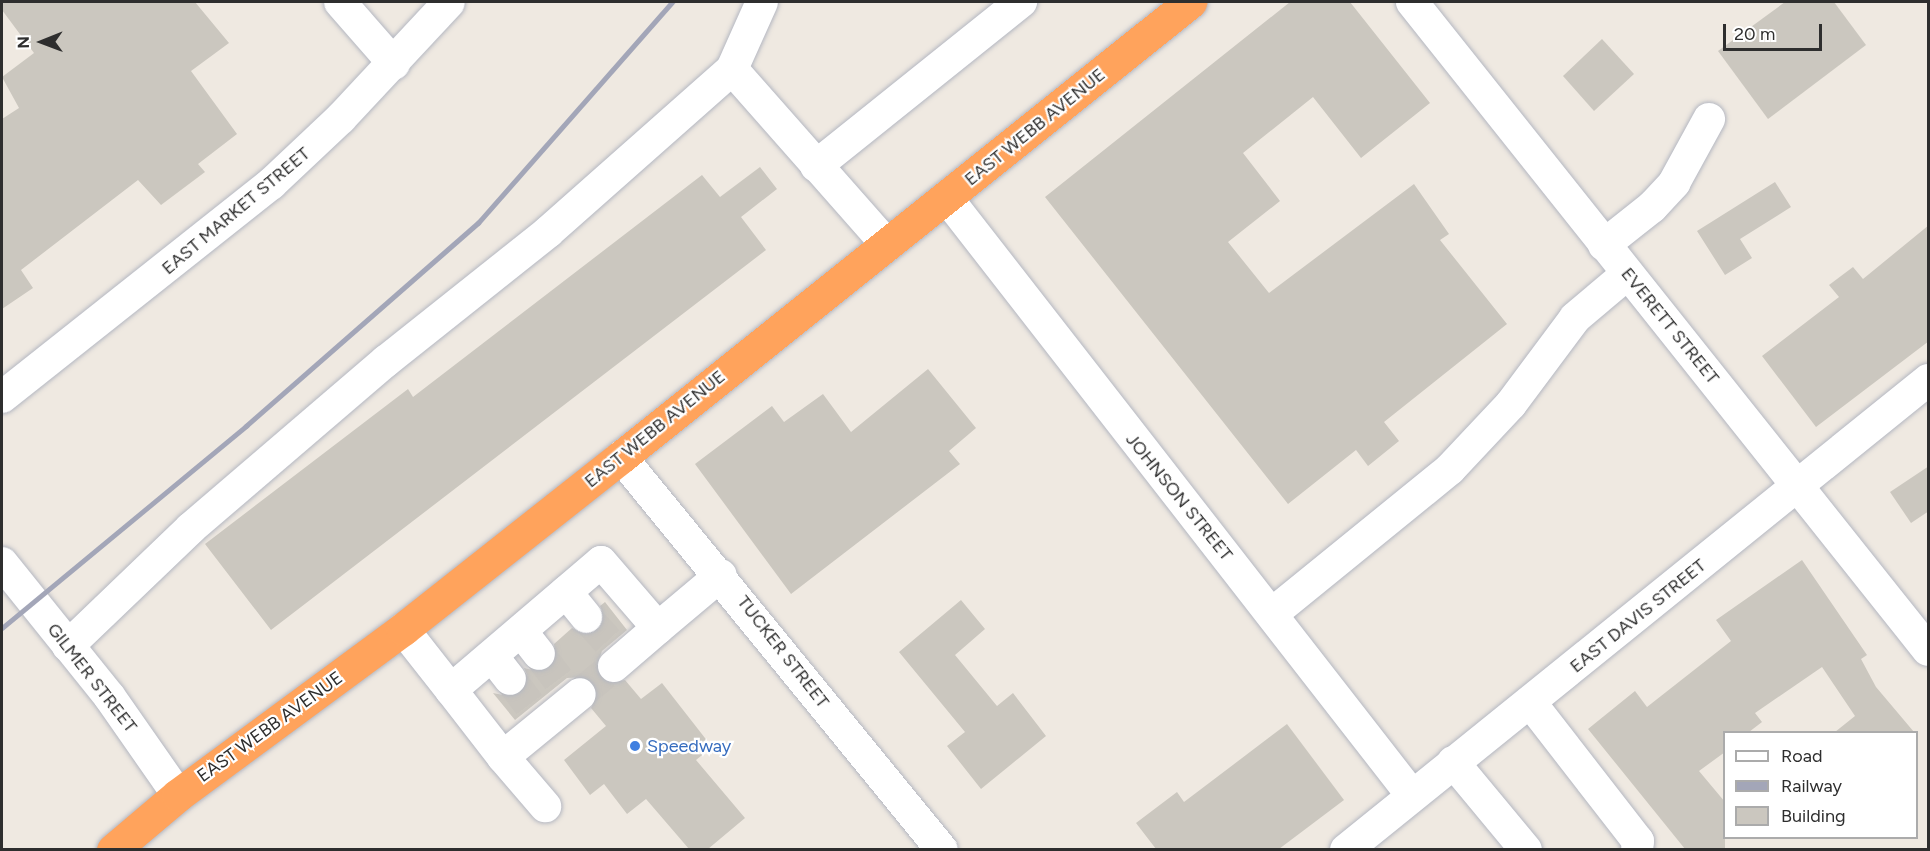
<!DOCTYPE html>
<html>
<head>
<meta charset="utf-8">
<style>
  body { margin:0 }
  #map { position:relative; width:1930px; height:851px; overflow:hidden; background:#efe9e1; font-family:Figtree,sans-serif }
  div>[style] { position:absolute }
  [style*='--x'] { left:calc(var(--x)*1px); top:calc(var(--y)*1px); width:calc(var(--w)*1px); rotate:calc(var(--a)*1deg) }
  .building>* { inset:0; background:#cbc7bf }
  .minor-tunnel>* { height:32px; margin-top:-16px; transform-origin:0; background:repeating-linear-gradient(90deg,#c8c4bd 0 32px,transparent 0 48px) }
  .roads { filter:drop-shadow(0 0 2px #b4b7c1) drop-shadow(0 0 2px #b4b7c1) }
  .minor>* { height:32px; margin:-16px; padding:0 16px; transform-origin:16px; border-radius:16px; background:#fff }
  .highway>* { height:33px; margin:-16.5px; padding:0 16.5px; transform-origin:16.5px; border-radius:16.5px; background:#ffa35c }
  .rail>* { height:4.5px; margin:-2.25px; padding:0 2.25px; transform-origin:2.25px; border-radius:2.25px; background:#a3a6b8 }
  .dots>* { width:16px; height:16px; translate:-50% -50%; box-sizing:border-box; border:3px solid #fff; border-radius:50% }
  span { translate:-50% -50%; white-space:nowrap; text-align:center; line-height:1.15; -webkit-text-stroke:4.5px #fff; paint-order:stroke }
  .street-label { font-size:18px; color:#2e2e2e }
  .shop-label { font-size:18px; color:#366cbe }
  .left { translate:0 -50%; text-align:left }
  .frame { position:absolute; inset:0; border:3px solid #2e2e2e; pointer-events:none }
  .legend { position:absolute; left:1723px; top:731px; width:195px; height:108px; box-sizing:border-box; background:#fff; border:2px solid #ababab; margin:0; padding:8px 10px; list-style:none; font-size:18px; color:#2e2e2e }
  .legend li { display:flex; align-items:center; gap:12px; height:30px }
  .legend b { width:30px; border:2px solid #ababab }
  .north { position:absolute; left:12px; top:12px; width:60px; height:60px; -webkit-text-stroke:4px #fff; paint-order:stroke; rotate:269deg; font-size:16px; font-weight:700; line-height:24px; text-align:center; color:#2e2e2e }
  .north::after { content:''; display:block; margin:auto; width:21px; height:27px; background:#2e2e2e; clip-path:polygon(50% 0,100% 100%,50% 72%,0 100%) }
  .scale { position:absolute; left:1723px; top:24px; width:99px; height:27px; box-sizing:border-box; border:3px solid #2e2e2e; border-top:0; padding-left:8px; font-size:18px; line-height:21px; white-space:nowrap; color:#2e2e2e; -webkit-text-stroke:4px #fff; paint-order:stroke }
</style>
</head>
<body>
<div id="map">
  <div class="building">
    <div style="clip-path:polygon(2px 2px,195px 2px,229px 43px,191px 71px,237px 134px,198px 164px,205px 172px,161px 205px,138px 180px,21px 270px,33px 288px,2px 309px,2px 119px,19px 108px,2px 77px,34px 53px,2px 10px)"></div>
    <div style="clip-path:polygon(1290px 2px,1350px 2px,1430px 103px,1361px 158px,1313px 97px,1243px 153px,1280px 201px,1228px 242px,1269px 293px,1414px 184px,1449px 234px,1440px 240px,1507px 324px,1384px 422px,1399px 441px,1368px 466px,1356px 450px,1288px 504px,1045px 197px)"></div>
    <div style="clip-path:polygon(1785px 2px,1834px 2px,1866px 45px,1768px 119px,1718px 51px)"></div>
    <div style="clip-path:polygon(1602px 39px,1634px 74px,1594px 111px,1563px 76px)"></div>
    <div style="clip-path:polygon(760px 167px,777px 189px,741px 217px,766px 250px,271px 630px,205px 544px,408px 389px,413px 397px,702px 175px,720px 197px)"></div>
    <div style="clip-path:polygon(1775px 182px,1791px 207px,1740px 239px,1752px 258px,1725px 275px,1697px 231px)"></div>
    <div style="clip-path:polygon(1929px 225px,1929px 341px,1816px 427px,1762px 356px,1839px 297px,1829px 285px,1853px 267px,1863px 279px)"></div>
    <div style="clip-path:polygon(928px 369px,976px 428px,949px 451px,960px 464px,791px 594px,695px 464px,772px 406px,784px 422px,823px 394px,851px 432px)"></div>
    <div style="clip-path:polygon(1929px 466px,1929px 511px,1911px 523px,1890px 492px)"></div>
    <div style="clip-path:polygon(1802px 560px,1867px 655px,1861px 659px,1876px 687px,1914px 732px,1835px 732px,1855px 716px,1822px 667px,1755px 713px,1762px 722px,1749px 732px,1725px 732px,1725px 752px,1699px 771px,1725px 802px,1725px 849px,1685px 849px,1588px 729px,1635px 691px,1647px 707px,1731px 641px,1716px 620px)"></div>
    <div style="clip-path:polygon(961px 600px,985px 629px,955px 655px,997px 706px,1013px 693px,1046px 736px,981px 789px,947px 746px,965px 732px,899px 652px)"></div>
    <div style="clip-path:polygon(605px 602px,627px 630px,602px 651px,596px 669px,600px 677px,609px 683px,625px 680px,641px 699px,662px 683px,712px 747px,696px 760px,745px 818px,708px 849px,689px 849px,646px 799px,627px 814px,604px 784px,590px 795px,564px 760px,606px 726px,591px 708px,598px 692px,594px 682px,586px 677px,567px 678px,515px 720px,493px 693px,512px 697px,522px 693px,528px 677px,524px 668px,541px 672px,550px 668px,556px 660px,554px 644px,572px 628px,588px 635px,598px 631px,604px 615px,600px 606px)"></div>
    <div style="clip-path:polygon(1287px 724px,1344px 800px,1279px 849px,1156px 849px,1136px 823px,1177px 792px,1184px 802px)"></div>
  </div>
  <div class="minor-tunnel">
    <div style="--x:586;--y:617;--w:36;--a:48"></div>
    <div style="--x:539;--y:654;--w:36;--a:53"></div>
    <div style="--x:510;--y:679;--w:35;--a:53"></div>
    <div style="--x:580;--y:694;--w:44;--a:-39.5"></div>
  </div>
  <div class="roads">
    <div class="minor">
      <div style="--x:340;--y:2;--w:82;--a:48.9"></div>
      <div style="--x:1412;--y:2;--w:828;--a:51.47"></div>
      <div style="--x:732;--y:69;--w:73;--a:-65.9"></div>
      <div style="--x:816;--y:166;--w:263;--a:-38.7"></div>
      <div style="--x:947;--y:198;--w:755;--a:52.1"></div>
      <div style="--x:1604;--y:245;--w:61;--a:-38.4"></div>
      <div style="--x:1652;--y:207;--w:33;--a:-47"></div>
      <div style="--x:1674;--y:183;--w:73;--a:-61.3"></div>
      <div style="--x:2;--y:397;--w:343;--a:-38.4"></div>
      <div style="--x:271;--y:184;--w:96;--a:-43.3"></div>
      <div style="--x:341;--y:118;--w:158;--a:-47"></div>
      <div style="--x:621;--y:457;--w:507;--a:50.76"></div>
      <div style="--x:2;--y:563;--w:171;--a:51.2"></div>
      <div style="--x:109;--y:696;--w:121;--a:55.1"></div>
      <div style="--x:566;--y:592;--w:32;--a:51"></div>
      <div style="--x:1273;--y:613;--w:228;--a:-39.1"></div>
      <div style="--x:1450;--y:469;--w:89;--a:-46.8"></div>
      <div style="--x:1511;--y:404;--w:107;--a:-53.3"></div>
      <div style="--x:1575;--y:318;--w:68;--a:-40.2"></div>
      <div style="--x:403;--y:629;--w:78;--a:51.8"></div>
      <div style="--x:451;--y:690;--w:197;--a:-40.5"></div>
      <div style="--x:601;--y:562;--w:87;--a:49.2"></div>
      <div style="--x:658;--y:628;--w:82;--a:-40.1"></div>
      <div style="--x:521;--y:631;--w:29;--a:52"></div>
      <div style="--x:68;--y:646;--w:170;--a:-43.8"></div>
      <div style="--x:191;--y:528;--w:257;--a:-40.6"></div>
      <div style="--x:386;--y:361;--w:207;--a:-38.5"></div>
      <div style="--x:548;--y:232;--w:246;--a:-41.5"></div>
      <div style="--x:732;--y:69;--w:235;--a:48.6"></div>
      <div style="--x:492;--y:656;--w:29;--a:52"></div>
      <div style="--x:614;--y:666;--w:58;--a:-40.8"></div>
      <div style="--x:451;--y:690;--w:85;--a:52.2"></div>
      <div style="--x:503;--y:757;--w:99;--a:-39.3"></div>
      <div style="--x:1530;--y:702;--w:176;--a:52.2"></div>
      <div style="--x:1638;--y:841;--w:9;--a:96"></div>
      <div style="--x:503;--y:757;--w:65;--a:49.4"></div>
      <div style="--x:1453;--y:762;--w:114;--a:50.3"></div>
      <div style="--x:1346;--y:850;--w:748;--a:-38.92"></div>
    </div>
    <div class="highway">
      <div style="--x:113;--y:850;--w:85;--a:-40.2"></div>
      <div style="--x:178;--y:795;--w:280;--a:-36.4"></div>
      <div style="--x:403;--y:629;--w:278;--a:-38.3"></div>
      <div style="--x:621;--y:457;--w:729;--a:-38.65"></div>
    </div>
  </div>
  <div class="rail">
    <div style="--x:2;--y:628;--w:317;--a:-39.6"></div>
    <div style="--x:246;--y:426;--w:308;--a:-41.2"></div>
    <div style="--x:478;--y:223;--w:294;--a:-48.7"></div>
  </div>
  <div class="dots">
    <div style="left:635px;top:746px;background:#3f7fe0"></div>
  </div>
  <div class="street-label">
    <span style="left:1035px;top:127px;rotate:-39deg">EAST WEBB AVENUE</span>
    <span style="left:236px;top:211px;rotate:-40deg">EAST MARKET STREET</span>
    <span style="left:1670px;top:326px;rotate:51deg">EVERETT STREET</span>
    <span style="left:655px;top:429px;rotate:-39deg">EAST WEBB AVENUE</span>
    <span style="left:1179px;top:497px;rotate:51deg">JOHNSON STREET</span>
    <span style="left:1638px;top:616px;rotate:-39deg">EAST DAVIS STREET</span>
    <span style="left:783px;top:652px;rotate:52deg">TUCKER STREET</span>
    <span style="left:92px;top:678px;rotate:52deg">GILMER STREET</span>
    <span style="left:270px;top:727px;rotate:-36deg">EAST WEBB AVENUE</span>
  </div>
  <div class="shop-label">
    <span class="left" style="left:647px;top:746px">Speedway</span>
  </div>
  <div class="frame"></div>
  <ul class="legend">
  <li><b style="height:8px;background:#fff"></b>Road</li>
  <li><b style="height:8px;background:#a3a6b8"></b>Railway</li>
  <li><b style="height:16px;background:#cbc7bf"></b>Building</li>
  </ul>
  <div class="north">N</div>
  <div class="scale">20 m</div>
</div>
</body>
</html>
